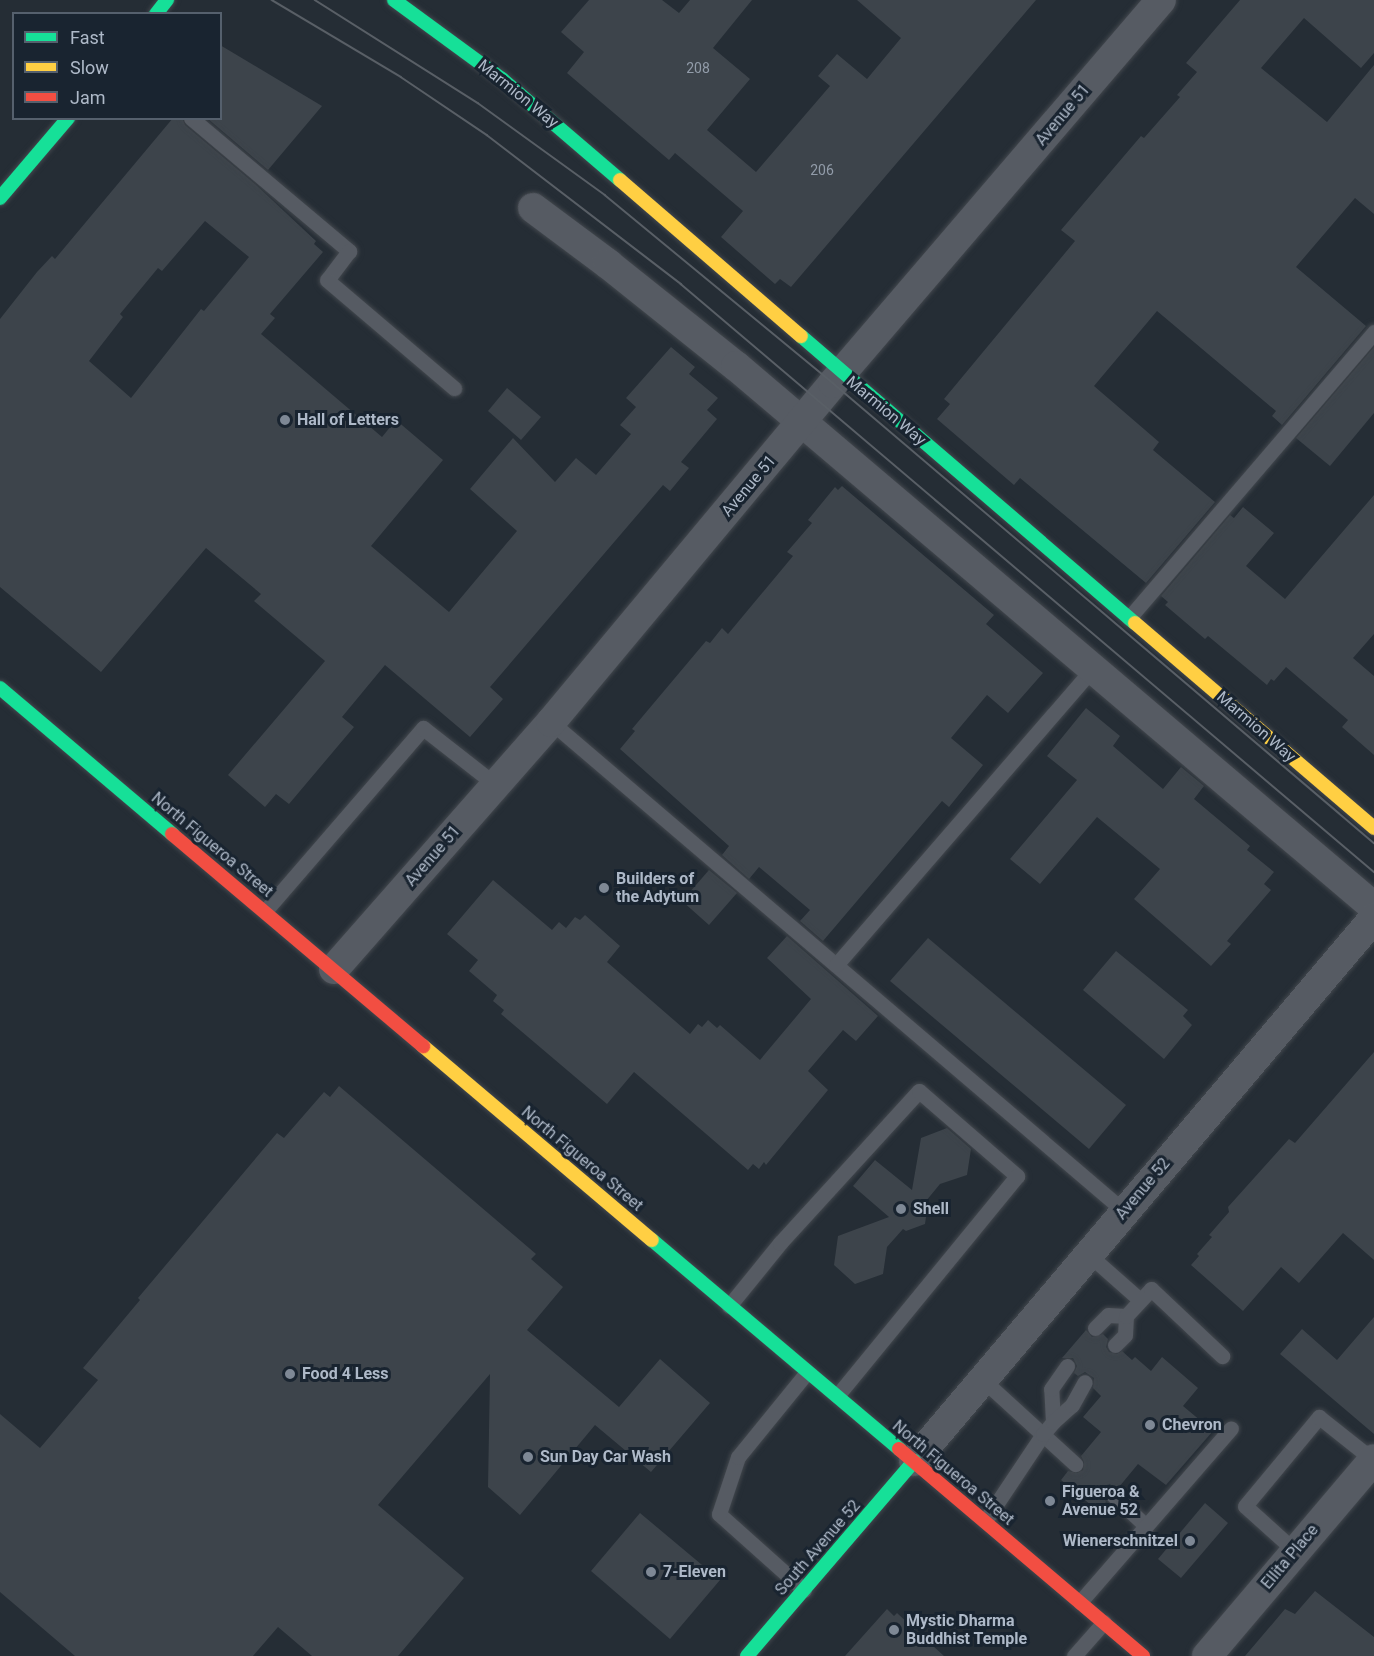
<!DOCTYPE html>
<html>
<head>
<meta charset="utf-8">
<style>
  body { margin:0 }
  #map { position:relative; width:1374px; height:1656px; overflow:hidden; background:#252d35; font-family:Roboto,sans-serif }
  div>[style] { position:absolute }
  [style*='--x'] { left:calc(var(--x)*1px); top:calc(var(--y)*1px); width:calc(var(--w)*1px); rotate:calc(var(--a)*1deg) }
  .building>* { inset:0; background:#3d444b }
  .roads { filter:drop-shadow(0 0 2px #42474d) drop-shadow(0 0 2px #42474d) }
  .lane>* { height:15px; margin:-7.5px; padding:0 7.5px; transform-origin:7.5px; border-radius:7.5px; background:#565b63 }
  .street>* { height:30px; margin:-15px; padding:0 15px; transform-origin:15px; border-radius:15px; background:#565b63 }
  .fast>* { height:14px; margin:-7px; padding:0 7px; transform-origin:7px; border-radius:7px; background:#16e098 }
  .slow>* { height:14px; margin:-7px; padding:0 7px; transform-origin:7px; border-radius:7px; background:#ffcf43 }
  .jam>* { height:14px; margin:-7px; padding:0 7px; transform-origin:7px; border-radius:7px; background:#f24e42 }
  .tram>* { height:1.5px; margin:-0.75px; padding:0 0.75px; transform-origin:0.75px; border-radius:0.75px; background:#595f66 }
  .dots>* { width:16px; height:16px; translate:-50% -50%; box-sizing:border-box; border:3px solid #192430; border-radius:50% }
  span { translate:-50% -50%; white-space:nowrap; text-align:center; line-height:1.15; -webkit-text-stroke:6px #192430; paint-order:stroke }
  .number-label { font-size:14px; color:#929ca9 }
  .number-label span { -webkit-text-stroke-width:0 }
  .street-label { font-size:16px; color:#aeb9c8 }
  .poi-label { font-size:16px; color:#aeb9c8; font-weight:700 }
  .left { translate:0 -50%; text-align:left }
  .right { translate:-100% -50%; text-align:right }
  .legend { position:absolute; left:12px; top:12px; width:210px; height:108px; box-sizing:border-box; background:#192430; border:2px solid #55606d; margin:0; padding:8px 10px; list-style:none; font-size:18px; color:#aeb9c8 }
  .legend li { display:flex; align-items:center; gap:12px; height:30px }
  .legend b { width:30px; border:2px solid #55606d }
</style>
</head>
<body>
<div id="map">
  <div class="building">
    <div style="clip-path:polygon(589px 0,662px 0,679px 13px,690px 0,752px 0,713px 48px,750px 79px,707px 130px,756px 172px,830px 86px,818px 76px,837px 54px,867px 79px,901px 38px,857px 0,1036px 0,791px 287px,780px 279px,775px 284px,721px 237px,743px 211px,675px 153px,669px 160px,567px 73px,584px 52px,561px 32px)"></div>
    <div style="clip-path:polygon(1240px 0,1374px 0,1374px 53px,1361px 68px,1304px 18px,1261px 68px,1327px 122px,1374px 65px,1374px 214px,1355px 198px,1296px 267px,1366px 326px,1282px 425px,1272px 416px,1276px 411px,1157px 311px,1094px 386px,1159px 442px,1153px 450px,1215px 502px,1146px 583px,1020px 478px,1014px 485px,937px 419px,950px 404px,944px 399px,1075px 241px,1061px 230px,1141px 136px,1144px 138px,1180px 97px,1177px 95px,1197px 72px,1186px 63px)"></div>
    <div style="clip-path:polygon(220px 45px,322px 106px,268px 170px,207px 118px,220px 118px)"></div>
    <div style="clip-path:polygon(evenodd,173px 118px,182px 118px,185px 125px,255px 184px,316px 241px,314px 244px,323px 252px,270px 314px,275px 318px,261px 334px,382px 437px,396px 420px,443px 460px,371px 546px,449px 612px,517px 531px,470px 489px,513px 438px,555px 482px,576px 458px,596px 475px,631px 434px,620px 425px,636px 407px,626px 398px,671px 347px,695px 367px,689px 374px,718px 398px,707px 410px,717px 419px,681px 462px,689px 468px,670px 491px,663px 485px,490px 687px,503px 699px,470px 737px,385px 665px,342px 717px,354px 727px,289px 804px,276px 794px,265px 807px,228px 775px,325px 661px,254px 601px,261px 594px,206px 548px,101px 672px,0 587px,0 319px,37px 272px,52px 256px,55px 259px,173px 118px,205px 221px,249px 257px,204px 311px,201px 309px,131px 398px,89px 361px,123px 317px,120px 314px,158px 268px,162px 271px,205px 221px)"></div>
    <div style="clip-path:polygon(1374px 347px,1374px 413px,1330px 466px,1296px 438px)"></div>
    <div style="clip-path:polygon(507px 388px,541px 417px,521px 440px,488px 411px)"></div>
    <div style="clip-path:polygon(842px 486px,994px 615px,986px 624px,1043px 673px,1008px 713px,987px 695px,951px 738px,983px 765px,949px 807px,942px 801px,823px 941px,800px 921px,810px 910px,759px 867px,749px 879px,722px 855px,729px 846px,620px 749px,635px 731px,632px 729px,706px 641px,710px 643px,722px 628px,728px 634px,793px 556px,787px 552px,812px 523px,808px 520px,835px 487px,838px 490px)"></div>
    <div style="clip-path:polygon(1374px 495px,1374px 634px,1353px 658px,1374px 676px,1374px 755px,1342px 727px,1348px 720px,1286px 667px,1274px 681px,1271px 679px,1267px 685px,1208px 636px,1205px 639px,1165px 605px,1168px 602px,1161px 596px,1230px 515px,1234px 518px,1243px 507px,1274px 533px,1246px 566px,1285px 599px)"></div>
    <div style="clip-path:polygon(1086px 708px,1120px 736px,1113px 746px,1163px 789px,1181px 767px,1204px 786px,1194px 799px,1250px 846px,1247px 850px,1274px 872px,1264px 884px,1271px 890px,1227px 941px,1231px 944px,1211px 966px,1134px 899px,1160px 869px,1097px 817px,1040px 884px,1010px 859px,1077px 780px,1047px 756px)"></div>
    <div style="clip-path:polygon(709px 870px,737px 893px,709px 925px,682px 901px)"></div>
    <div style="clip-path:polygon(493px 880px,552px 930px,559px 922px,566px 928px,575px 917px,580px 920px,585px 915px,620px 946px,607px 962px,690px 1034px,698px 1024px,702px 1027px,708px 1020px,717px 1028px,720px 1025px,760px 1060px,811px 999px,767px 958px,787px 936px,878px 1016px,856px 1041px,843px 1030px,808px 1071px,828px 1090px,766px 1165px,764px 1162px,759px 1169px,753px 1164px,748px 1170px,634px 1072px,607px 1104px,501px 1014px,504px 1010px,493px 1001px,497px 995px,469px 971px,478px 960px,447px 934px)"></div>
    <div style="clip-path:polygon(928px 938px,1126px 1105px,1089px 1149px,890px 981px)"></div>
    <div style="clip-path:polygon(1116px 951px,1188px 1010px,1183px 1016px,1192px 1025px,1164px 1059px,1083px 990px)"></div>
    <div style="clip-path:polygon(1374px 1052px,1374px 1260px,1343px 1233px,1299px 1283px,1281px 1267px,1243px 1311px,1191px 1265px,1199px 1256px,1197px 1254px,1212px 1237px,1209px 1235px,1229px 1212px,1228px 1207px,1289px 1139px,1295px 1143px)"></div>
    <div style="clip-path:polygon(339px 1086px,536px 1254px,531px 1259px,563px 1287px,527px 1330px,619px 1407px,660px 1359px,710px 1403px,651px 1472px,595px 1425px,520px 1515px,488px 1487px,490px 1374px,378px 1505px,464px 1578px,398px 1656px,312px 1656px,278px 1627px,253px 1656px,75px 1656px,0 1592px,0 1414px,40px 1448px,98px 1380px,83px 1368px,140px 1300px,138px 1298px,277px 1133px,284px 1138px,324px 1092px,330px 1097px)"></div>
    <div style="clip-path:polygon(947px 1128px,971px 1149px,967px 1175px,940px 1184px,926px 1201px,928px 1203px,925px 1224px,906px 1231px,903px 1229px,887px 1247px,883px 1274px,855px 1284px,834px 1265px,838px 1236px,889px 1217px,853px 1186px,875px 1160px,912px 1190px,921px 1138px)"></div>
    <div style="clip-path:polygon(1374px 1317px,1374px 1434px,1280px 1354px,1302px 1329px,1337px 1360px)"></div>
    <div style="clip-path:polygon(1086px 1330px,1092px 1337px,1103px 1334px,1108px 1339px,1106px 1347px,1109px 1352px,1117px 1354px,1122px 1351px,1132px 1360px,1135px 1357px,1151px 1371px,1162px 1357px,1198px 1388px,1183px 1406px,1213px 1431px,1166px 1485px,1138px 1464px,1119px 1487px,1111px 1486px,1106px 1489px,1104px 1497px,1106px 1502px,1098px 1511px,1061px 1480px,1068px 1471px,1077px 1473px,1083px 1470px,1084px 1462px,1081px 1456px,1101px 1432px,1083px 1417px,1101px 1396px,1093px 1388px,1094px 1378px,1085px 1372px,1078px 1376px,1074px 1373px,1077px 1366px,1073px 1358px,1062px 1358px)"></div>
    <div style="clip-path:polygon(1205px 1503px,1228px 1523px,1181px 1578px,1158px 1559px)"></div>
    <div style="clip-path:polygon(640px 1513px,720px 1580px,670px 1639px,591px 1571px)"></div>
    <div style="clip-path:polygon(1315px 1591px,1374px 1637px,1374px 1656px,1245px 1656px,1285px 1609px,1295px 1614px)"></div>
    <div style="clip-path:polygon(887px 1609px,894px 1616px,897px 1613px,944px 1656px,845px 1656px)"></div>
  </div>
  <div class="roads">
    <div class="lane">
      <div style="--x:191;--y:118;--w:207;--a:40.1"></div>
      <div style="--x:349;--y:251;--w:36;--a:127"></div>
      <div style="--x:327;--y:280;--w:167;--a:40.4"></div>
      <div style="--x:1129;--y:618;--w:377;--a:-49.4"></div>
      <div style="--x:551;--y:722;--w:753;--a:40.48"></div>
      <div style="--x:265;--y:911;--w:242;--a:-49.2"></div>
      <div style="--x:423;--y:728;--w:93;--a:38"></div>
      <div style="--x:836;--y:965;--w:393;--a:-49.1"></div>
      <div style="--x:1088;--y:1254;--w:69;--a:41.5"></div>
      <div style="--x:729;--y:1306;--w:81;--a:-51"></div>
      <div style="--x:780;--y:1243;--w:206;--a:-47.6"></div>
      <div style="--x:919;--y:1091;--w:130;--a:40.9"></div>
      <div style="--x:1017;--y:1176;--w:284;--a:129.3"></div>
      <div style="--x:1095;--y:1328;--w:18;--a:-45"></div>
      <div style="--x:1108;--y:1315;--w:18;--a:3"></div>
      <div style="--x:1115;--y:1345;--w:14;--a:-45"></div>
      <div style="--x:1125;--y:1335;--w:19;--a:-87"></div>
      <div style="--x:1126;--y:1316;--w:37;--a:-47"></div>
      <div style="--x:1151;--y:1289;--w:98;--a:43.3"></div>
      <div style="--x:983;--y:1380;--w:125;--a:42.4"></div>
      <div style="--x:1053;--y:1422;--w:33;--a:-93"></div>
      <div style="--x:1051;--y:1389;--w:28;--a:-55"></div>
      <div style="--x:1113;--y:1495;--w:44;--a:43.2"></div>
      <div style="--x:985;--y:1521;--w:105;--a:-56.3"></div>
      <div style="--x:1043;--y:1434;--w:16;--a:-50"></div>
      <div style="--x:1053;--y:1422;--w:25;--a:-42"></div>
      <div style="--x:1072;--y:1405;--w:26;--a:-61"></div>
      <div style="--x:1295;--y:1551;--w:67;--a:-138"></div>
      <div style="--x:1245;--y:1506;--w:116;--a:-50.3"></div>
      <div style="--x:1319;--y:1417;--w:69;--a:38.5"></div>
      <div style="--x:804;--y:1590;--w:114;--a:-138.2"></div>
      <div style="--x:719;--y:1514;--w:60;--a:-71.6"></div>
      <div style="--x:738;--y:1457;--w:109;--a:-50.9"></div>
      <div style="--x:1080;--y:1602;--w:230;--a:-49"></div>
      <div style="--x:1074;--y:1656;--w:45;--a:-48.6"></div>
    </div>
    <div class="street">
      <div style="--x:533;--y:208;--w:94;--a:36.7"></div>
      <div style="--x:608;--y:264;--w:164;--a:38.6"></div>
      <div style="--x:736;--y:366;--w:836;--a:40.3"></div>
      <div style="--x:334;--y:969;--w:329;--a:-48.7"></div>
      <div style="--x:551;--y:722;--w:441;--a:-50.2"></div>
      <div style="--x:833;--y:383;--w:504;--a:-49.42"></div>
      <div style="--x:914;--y:1461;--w:712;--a:-49.73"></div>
      <div style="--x:1207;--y:1656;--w:258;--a:-49.7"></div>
    </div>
    <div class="fast">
      <div style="--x:394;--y:0;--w:134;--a:36.2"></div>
      <div style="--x:502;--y:79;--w:155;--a:40.6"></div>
      <div style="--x:156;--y:14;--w:18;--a:-52"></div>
      <div style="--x:0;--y:198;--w:105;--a:-49.6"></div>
      <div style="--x:801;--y:336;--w:440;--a:40.7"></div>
      <div style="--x:0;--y:688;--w:226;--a:40.3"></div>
      <div style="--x:652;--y:1240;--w:324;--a:40.2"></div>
      <div style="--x:747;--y:1656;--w:257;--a:-49.4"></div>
    </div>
    <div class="slow">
      <div style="--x:620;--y:180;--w:239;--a:40.8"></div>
      <div style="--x:1135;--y:623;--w:315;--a:40.6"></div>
      <div style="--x:423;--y:1046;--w:300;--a:40.3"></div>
    </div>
    <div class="jam">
      <div style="--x:172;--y:834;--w:329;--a:40.2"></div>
      <div style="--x:899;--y:1449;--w:320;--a:40.3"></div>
    </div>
  </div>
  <div class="tram">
    <div style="--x:272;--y:0;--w:150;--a:30.8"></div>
    <div style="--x:401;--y:77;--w:104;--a:34"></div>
    <div style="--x:487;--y:135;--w:245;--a:37.5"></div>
    <div style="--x:681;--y:284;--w:909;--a:40.31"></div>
    <div style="--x:315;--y:0;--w:193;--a:32.3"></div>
    <div style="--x:478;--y:103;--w:157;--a:35.9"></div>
    <div style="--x:605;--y:195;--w:296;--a:39.5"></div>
    <div style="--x:833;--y:383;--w:710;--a:40.37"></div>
  </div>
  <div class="dots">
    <div style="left:285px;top:420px;background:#7e8895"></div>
    <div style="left:604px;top:888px;background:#7e8895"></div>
    <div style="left:901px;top:1209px;background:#7e8895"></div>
    <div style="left:290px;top:1374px;background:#7e8895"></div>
    <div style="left:1150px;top:1425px;background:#7e8895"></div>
    <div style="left:528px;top:1457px;background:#7e8895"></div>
    <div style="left:1050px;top:1501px;background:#7e8895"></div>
    <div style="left:1190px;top:1541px;background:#7e8895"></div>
    <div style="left:651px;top:1572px;background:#7e8895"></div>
    <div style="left:894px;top:1630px;background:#7e8895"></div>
  </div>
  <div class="number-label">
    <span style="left:698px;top:68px">208</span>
    <span style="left:822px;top:170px">206</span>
  </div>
  <div class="street-label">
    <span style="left:518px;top:94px;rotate:39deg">Marmion Way</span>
    <span style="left:1063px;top:115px;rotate:-50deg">Avenue 51</span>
    <span style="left:886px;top:411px;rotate:40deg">Marmion Way</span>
    <span style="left:749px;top:486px;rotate:-50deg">Avenue 51</span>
    <span style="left:1256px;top:727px;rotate:41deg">Marmion Way</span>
    <span style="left:212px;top:845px;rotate:40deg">North Figueroa Street</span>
    <span style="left:433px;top:856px;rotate:-49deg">Avenue 51</span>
    <span style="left:582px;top:1159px;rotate:40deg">North Figueroa Street</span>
    <span style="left:1143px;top:1189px;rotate:-50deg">Avenue 52</span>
    <span style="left:953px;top:1473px;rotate:40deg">North Figueroa Street</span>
    <span style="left:818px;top:1548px;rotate:-49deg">South Avenue 52</span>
    <span style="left:1290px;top:1557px;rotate:-50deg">Ellita Place</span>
  </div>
  <div class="poi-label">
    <span class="left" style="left:297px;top:420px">Hall of Letters</span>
    <span class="left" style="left:616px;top:888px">Builders of<br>the Adytum</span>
    <span class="left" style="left:913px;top:1209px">Shell</span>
    <span class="left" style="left:302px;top:1374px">Food 4 Less</span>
    <span class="left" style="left:1162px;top:1425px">Chevron</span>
    <span class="left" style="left:540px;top:1457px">Sun Day Car Wash</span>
    <span class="left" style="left:1062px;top:1501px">Figueroa &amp;<br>Avenue 52</span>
    <span class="right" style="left:1178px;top:1541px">Wienerschnitzel</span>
    <span class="left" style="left:663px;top:1572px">7-Eleven</span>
    <span class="left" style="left:906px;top:1630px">Mystic Dharma<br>Buddhist Temple</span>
  </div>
  <ul class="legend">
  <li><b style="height:8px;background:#16e098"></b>Fast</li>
  <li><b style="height:8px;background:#ffcf43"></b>Slow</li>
  <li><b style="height:8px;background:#f24e42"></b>Jam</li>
  </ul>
</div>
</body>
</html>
